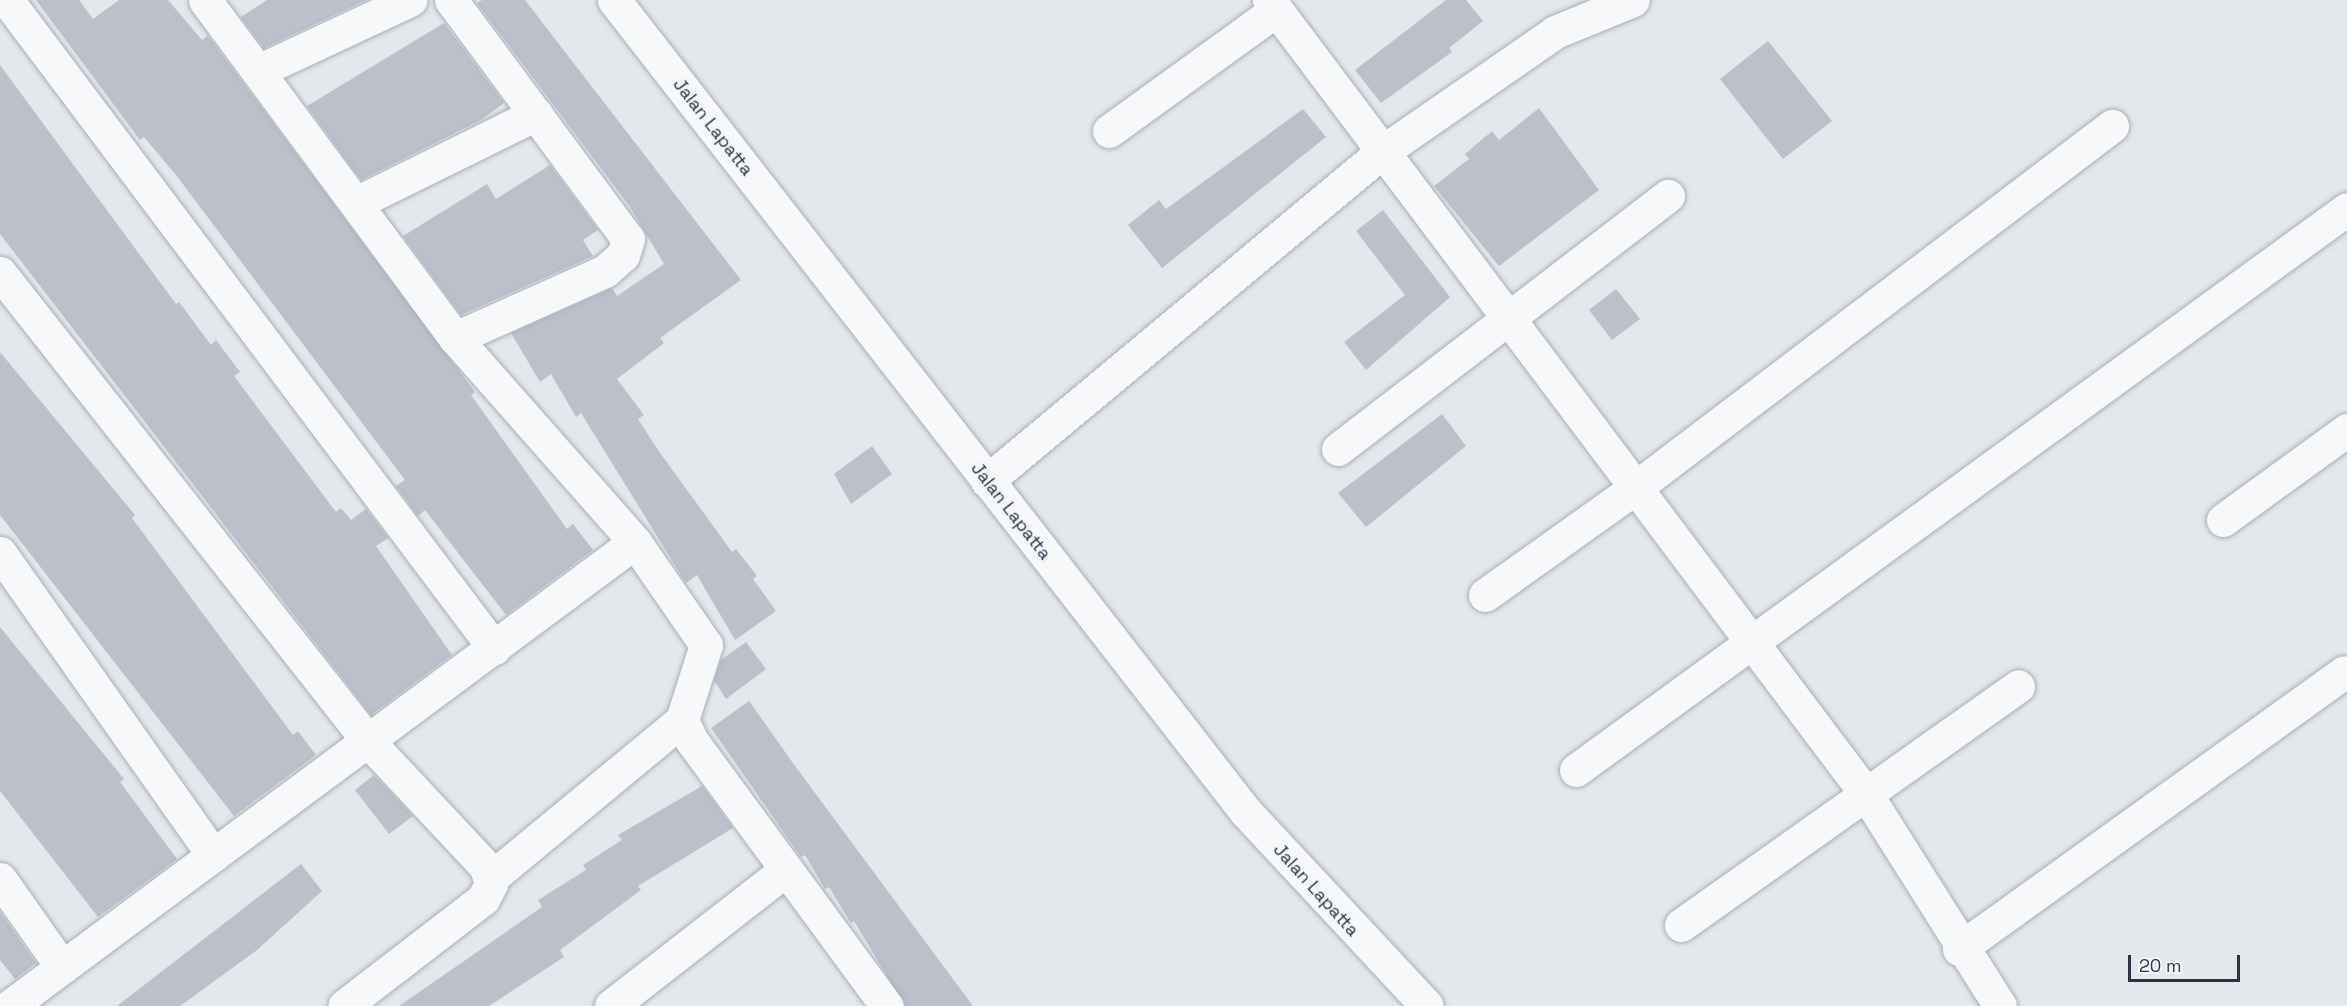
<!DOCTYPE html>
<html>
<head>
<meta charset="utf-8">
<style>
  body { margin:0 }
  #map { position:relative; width:2347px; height:1006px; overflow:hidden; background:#e4e7ec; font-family:"Space Grotesk",sans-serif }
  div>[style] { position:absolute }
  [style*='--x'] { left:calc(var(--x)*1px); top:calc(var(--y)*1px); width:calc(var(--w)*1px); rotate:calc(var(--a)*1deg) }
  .building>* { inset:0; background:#bbc0ca }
  .roads { filter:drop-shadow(0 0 2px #a9aeb7) drop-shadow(0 0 2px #a9aeb7) }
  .minor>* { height:33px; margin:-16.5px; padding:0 16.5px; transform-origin:16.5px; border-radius:16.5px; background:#f7f8fa }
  span { translate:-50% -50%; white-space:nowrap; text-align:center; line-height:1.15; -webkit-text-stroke:6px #f4f6f9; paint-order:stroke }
  .street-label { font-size:18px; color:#2b3445 }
  .scale { position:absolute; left:2128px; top:955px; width:112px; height:27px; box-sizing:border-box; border:3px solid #2b3445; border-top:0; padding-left:8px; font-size:18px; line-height:21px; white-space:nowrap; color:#2b3445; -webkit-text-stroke:4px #f4f6f9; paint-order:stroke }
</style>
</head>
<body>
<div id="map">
  <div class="building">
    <div style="clip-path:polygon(36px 0,79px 0,93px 19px,119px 0,168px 0,202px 40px,208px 36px,475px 392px,471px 395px,567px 529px,573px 524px,593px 550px,506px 615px,425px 510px,418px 516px,396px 486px,405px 480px,176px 175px,144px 137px,140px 140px)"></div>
    <div style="clip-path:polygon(267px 0,366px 0,264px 48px,241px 17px)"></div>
    <div style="clip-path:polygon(482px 0,525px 0,741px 280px,660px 338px,664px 343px,617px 379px,644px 415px,638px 419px,658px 450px,732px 552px,736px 549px,757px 576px,753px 579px,776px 611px,735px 640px,697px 575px,686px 583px,581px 413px,576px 417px,551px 374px,540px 382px,511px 333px,612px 288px,617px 296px,664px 264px,630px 207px,477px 3px)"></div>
    <div style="clip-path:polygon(1446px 0,1466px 0,1483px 21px,1449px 48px,1452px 52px,1381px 103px,1355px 70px)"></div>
    <div style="clip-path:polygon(444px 23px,504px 103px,481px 120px,361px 180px,307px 106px)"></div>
    <div style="clip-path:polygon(1768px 41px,1832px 121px,1783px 159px,1720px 79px)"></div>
    <div style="clip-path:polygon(0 65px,176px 304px,179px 302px,211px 345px,216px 340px,240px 372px,234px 376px,336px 512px,341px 508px,351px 520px,366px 509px,388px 538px,376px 546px,452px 655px,371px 715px,0 234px)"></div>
    <div style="clip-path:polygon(1539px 108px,1599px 190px,1499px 266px,1434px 186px,1469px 159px,1465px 154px,1492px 131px,1499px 140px)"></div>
    <div style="clip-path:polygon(1303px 109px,1326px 137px,1162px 268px,1128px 225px,1159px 200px,1166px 209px)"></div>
    <div style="clip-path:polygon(550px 165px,598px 230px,583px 240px,593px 256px,461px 315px,403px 236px,487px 184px,496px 199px)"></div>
    <div style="clip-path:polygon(1383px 210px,1450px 297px,1366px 370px,1344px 342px,1405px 295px,1356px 231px)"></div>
    <div style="clip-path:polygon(1616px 289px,1640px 319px,1612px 340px,1589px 310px)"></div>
    <div style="clip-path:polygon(0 352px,135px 515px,132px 518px,293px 735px,298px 731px,316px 755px,234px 816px,0 515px)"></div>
    <div style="clip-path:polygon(1442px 414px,1466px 446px,1366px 527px,1338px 493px)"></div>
    <div style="clip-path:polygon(872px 446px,892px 474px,851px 504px,834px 474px)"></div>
    <div style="clip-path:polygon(0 627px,124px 779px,120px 782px,177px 859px,98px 917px,0 791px)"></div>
    <div style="clip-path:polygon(746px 642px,766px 669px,726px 699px,714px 680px,721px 660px)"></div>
    <div style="clip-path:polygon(749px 701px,795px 766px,973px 1006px,905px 1006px,854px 921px,851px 923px,829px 887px,825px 889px,805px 855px,801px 857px,711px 728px)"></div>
    <div style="clip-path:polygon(374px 775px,413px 816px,389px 834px,355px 790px)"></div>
    <div style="clip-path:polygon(702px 786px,733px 828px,638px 886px,641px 890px,560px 950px,564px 957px,489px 1006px,399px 1006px,542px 907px,538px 900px,586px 870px,583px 865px,622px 840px,618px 835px)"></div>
    <div style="clip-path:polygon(301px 864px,322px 891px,257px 950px,180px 1006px,117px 1006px)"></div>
    <div style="clip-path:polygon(0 912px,36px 963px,15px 979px,0 960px)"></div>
  </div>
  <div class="roads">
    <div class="minor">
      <div style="--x:7;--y:0;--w:811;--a:53.07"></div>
      <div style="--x:451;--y:0;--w:297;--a:53.5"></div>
      <div style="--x:628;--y:239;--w:17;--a:107"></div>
      <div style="--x:623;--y:255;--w:24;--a:138"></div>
      <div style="--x:605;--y:271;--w:164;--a:155.9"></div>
      <div style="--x:614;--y:0;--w:1029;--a:52.11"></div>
      <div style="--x:1246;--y:812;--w:265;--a:47"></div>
      <div style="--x:1269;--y:0;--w:993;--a:53.06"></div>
      <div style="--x:1866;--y:794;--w:251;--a:57.7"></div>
      <div style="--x:260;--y:70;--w:166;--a:-25"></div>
      <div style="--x:1109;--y:131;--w:206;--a:-35.9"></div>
      <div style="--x:356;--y:203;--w:201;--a:-26.3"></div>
      <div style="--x:0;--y:273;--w:595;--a:51.82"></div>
      <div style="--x:368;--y:741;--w:173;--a:46.9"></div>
      <div style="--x:486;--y:867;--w:18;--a:74"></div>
      <div style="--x:491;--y:884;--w:17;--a:118"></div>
      <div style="--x:483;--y:899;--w:175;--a:142.4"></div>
      <div style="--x:1338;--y:449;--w:416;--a:-37.5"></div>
      <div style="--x:987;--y:481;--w:514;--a:-39.79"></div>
      <div style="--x:1382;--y:152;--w:211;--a:-34.7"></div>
      <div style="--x:1555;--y:32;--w:84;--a:-22.3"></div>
      <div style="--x:2223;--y:520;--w:153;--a:-36"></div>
      <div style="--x:0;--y:553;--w:370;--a:54.8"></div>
      <div style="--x:1485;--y:595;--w:184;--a:-35.5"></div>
      <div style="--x:1635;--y:488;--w:599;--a:-37.2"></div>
      <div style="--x:682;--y:720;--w:23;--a:65"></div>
      <div style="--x:692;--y:741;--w:329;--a:53.7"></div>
      <div style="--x:1576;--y:770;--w:953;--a:-36.04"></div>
      <div style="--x:491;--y:878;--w:248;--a:-39.6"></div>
      <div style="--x:682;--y:720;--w:79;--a:-72.3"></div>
      <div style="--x:706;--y:645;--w:125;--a:-124.6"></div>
      <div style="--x:0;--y:879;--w:108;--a:54.8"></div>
      <div style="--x:1681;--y:925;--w:413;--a:-35.3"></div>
      <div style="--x:1959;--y:949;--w:474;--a:-35.7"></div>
      <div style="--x:10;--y:1006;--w:778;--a:-36.59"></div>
      <div style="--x:635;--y:542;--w:272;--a:-131.4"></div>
      <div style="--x:455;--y:338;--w:420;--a:-126.5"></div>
      <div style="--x:611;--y:1006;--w:222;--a:-37.9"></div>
    </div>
  </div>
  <div class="street-label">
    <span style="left:713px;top:127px;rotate:52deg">Jalan Lapatta</span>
    <span style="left:1011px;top:511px;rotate:52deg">Jalan Lapatta</span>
    <span style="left:1316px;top:890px;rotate:48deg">Jalan Lapatta</span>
  </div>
  <div class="scale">20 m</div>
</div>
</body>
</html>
